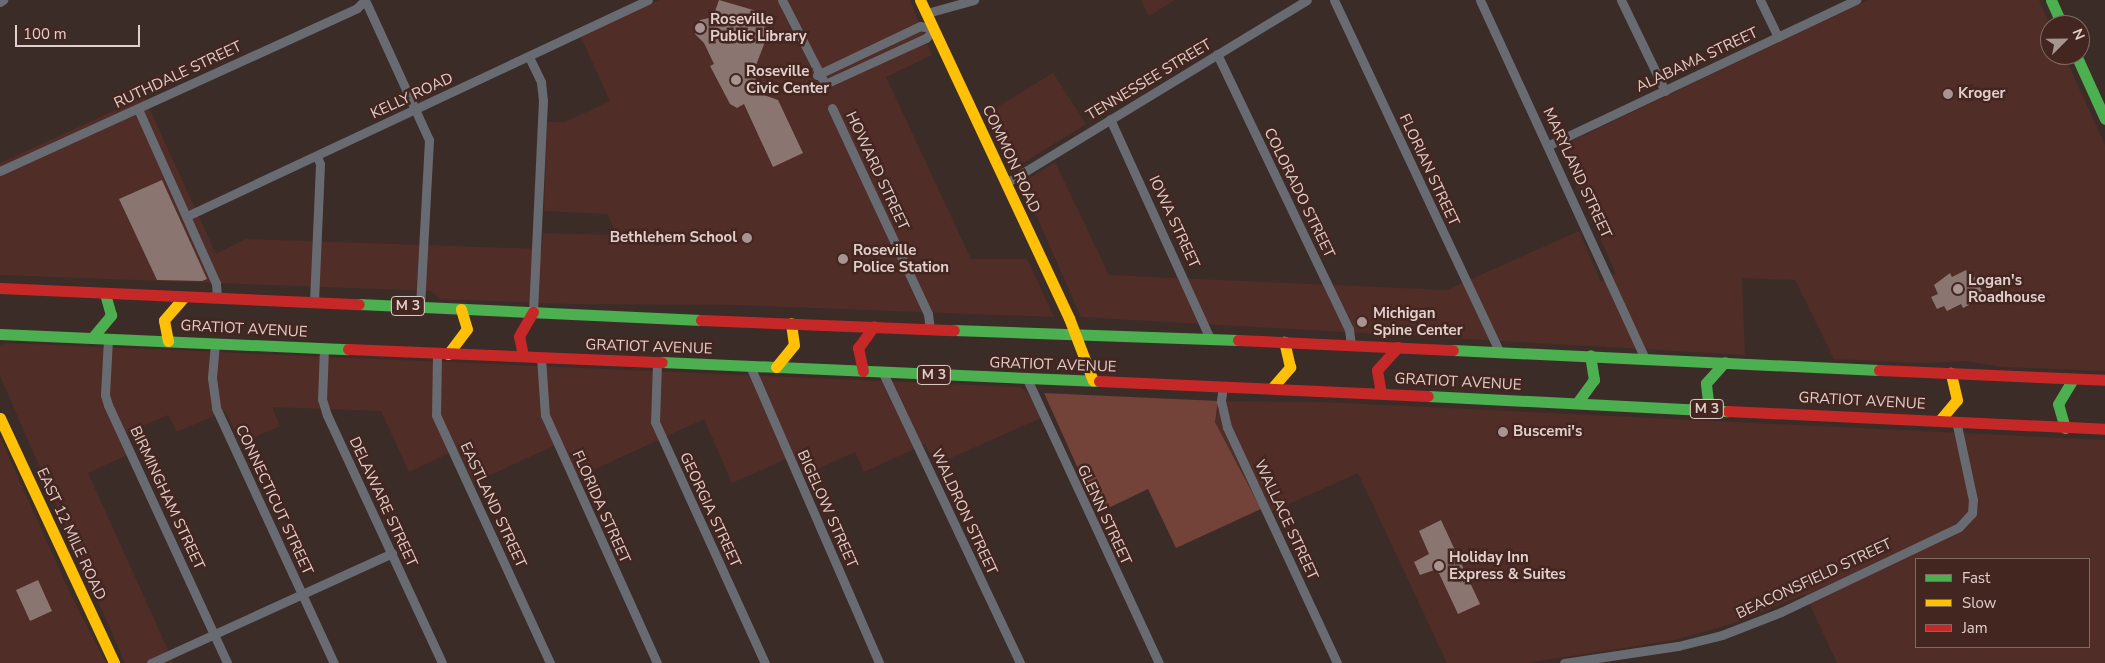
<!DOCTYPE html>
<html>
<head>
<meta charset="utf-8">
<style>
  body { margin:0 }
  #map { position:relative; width:2105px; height:663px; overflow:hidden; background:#3c2c28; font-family:"Nunito Sans",sans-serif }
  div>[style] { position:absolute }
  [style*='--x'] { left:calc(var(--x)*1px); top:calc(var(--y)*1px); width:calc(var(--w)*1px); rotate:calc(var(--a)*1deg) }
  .built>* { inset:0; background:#502d26 }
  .green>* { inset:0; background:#734238 }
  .building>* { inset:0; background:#8b7571 }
  .street>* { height:9px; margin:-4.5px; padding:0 4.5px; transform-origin:4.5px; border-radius:4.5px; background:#686b71 }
  .fast>* { height:11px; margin:-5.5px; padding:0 5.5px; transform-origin:5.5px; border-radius:5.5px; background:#4caf50 }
  .slow>* { height:11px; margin:-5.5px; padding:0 5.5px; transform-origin:5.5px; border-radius:5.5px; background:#ffc107 }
  .jam>* { height:11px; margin:-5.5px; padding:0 5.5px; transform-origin:5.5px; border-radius:5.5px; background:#c62828 }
  .dots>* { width:14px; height:14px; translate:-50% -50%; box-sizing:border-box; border:2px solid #442620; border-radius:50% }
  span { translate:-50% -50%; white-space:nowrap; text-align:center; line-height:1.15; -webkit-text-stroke:5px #442620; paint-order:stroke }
  .shield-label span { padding:1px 4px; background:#442620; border:1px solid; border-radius:4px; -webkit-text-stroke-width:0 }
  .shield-label { font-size:14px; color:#e2ceca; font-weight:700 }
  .poi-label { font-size:15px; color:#e2ceca; font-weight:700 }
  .left { translate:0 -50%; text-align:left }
  .right { translate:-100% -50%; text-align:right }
  .street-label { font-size:15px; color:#e2ceca }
  .legend { position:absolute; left:1915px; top:558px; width:175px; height:90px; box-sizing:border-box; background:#442620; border:1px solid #836964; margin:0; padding:6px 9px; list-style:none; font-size:15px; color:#e2ceca }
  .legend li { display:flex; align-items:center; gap:10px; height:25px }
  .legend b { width:25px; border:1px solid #836964 }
  .north { position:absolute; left:2040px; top:15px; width:50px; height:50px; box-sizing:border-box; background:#442620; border:1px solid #836964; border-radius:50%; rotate:67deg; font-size:14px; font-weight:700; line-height:20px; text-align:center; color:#e2ceca }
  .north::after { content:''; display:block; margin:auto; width:18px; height:22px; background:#a89591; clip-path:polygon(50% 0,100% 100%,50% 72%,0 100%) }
  .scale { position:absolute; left:15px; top:25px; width:125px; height:22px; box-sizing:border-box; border:2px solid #e2ceca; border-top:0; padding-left:6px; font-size:15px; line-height:18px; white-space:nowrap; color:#e2ceca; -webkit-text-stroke:4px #442620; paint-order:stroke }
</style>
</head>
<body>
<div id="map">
  <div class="built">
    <div style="clip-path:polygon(660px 0,910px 0,932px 55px,886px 77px,971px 259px,1027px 259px,1054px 317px,739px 305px,569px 304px,440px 299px,431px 291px,0 275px,0 163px,144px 97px,216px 254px,246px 239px,542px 249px,543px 233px,617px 235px,607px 214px,544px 211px,547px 122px,565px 122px,610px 101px,581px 37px)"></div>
    <div style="clip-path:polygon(1141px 0,1175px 0,1149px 16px)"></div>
    <div style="clip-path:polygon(1868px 0,2039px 0,2050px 25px,2050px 55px,2064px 55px,2105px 145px,2105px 371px,2004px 367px,1964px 361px,1923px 363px,1834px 359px,1795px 280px,1742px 278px,1745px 355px,1081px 317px,1022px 183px,1055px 162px,1109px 275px,1447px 290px,1579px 231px,1601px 282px,1616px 274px,1559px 147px)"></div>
    <div style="clip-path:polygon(1053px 73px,1086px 124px,1015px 168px,989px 112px)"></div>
    <div style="clip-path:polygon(7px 343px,1020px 387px,1029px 394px,1041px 418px,935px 465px,925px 444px,864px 472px,855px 452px,804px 475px,795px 455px,732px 483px,704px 419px,578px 477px,562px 442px,473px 483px,458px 449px,409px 472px,381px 411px,272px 407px,280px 426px,241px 443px,225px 411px,177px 432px,168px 415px,118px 436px,127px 455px,88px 473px,174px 663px,125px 663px,0 376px,0 345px)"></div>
    <div style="clip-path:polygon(evenodd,1221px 401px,1324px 402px,2105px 440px,2105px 663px,1837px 663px,1805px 594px,1738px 622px,1675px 640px,1526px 663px,1447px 663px,1358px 473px,1264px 515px,1215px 421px,1221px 401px,1916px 559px,2089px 559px,2089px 647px,1916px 647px,1916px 559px)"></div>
    <div style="clip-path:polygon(0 437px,70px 593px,106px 663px,0 663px)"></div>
  </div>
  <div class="green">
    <div style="clip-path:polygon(1044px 393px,1218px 401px,1215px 422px,1261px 509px,1176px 548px,1148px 489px,1098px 513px)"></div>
  </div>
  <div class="building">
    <div style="clip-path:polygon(719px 0,760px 12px,768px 34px,753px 73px,764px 95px,778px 100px,803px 153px,773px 167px,744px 104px,737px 108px,730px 104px,710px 66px,714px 64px,704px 43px,695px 34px,700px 20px,713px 17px)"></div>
    <div style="clip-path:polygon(162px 180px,207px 279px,202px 281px,157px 280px,119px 199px)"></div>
    <div style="clip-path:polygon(1966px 270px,1970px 279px,1975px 277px,1983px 293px,1967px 300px,1969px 305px,1963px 308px,1961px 304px,1947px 311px,1944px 306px,1937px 309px,1931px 297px,1938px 294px,1934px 285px,1950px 273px,1952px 277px)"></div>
    <div style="clip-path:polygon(1441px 520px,1480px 604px,1458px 614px,1437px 569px,1420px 575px,1414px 562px,1429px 554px,1419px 531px)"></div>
    <div style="clip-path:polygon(38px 580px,52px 611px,30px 621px,16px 590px)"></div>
  </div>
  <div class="street">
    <div style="--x:365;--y:0;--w:154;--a:65.4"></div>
    <div style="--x:429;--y:140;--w:167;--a:93.1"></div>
    <div style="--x:782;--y:0;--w:94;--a:62.9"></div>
    <div style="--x:825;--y:84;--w:111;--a:-24.5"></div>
    <div style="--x:926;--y:38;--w:12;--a:-48"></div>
    <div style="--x:1334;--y:0;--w:388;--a:64.8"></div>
    <div style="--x:1480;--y:0;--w:394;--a:65.3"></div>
    <div style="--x:1621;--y:0;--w:101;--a:64.2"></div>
    <div style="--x:1760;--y:0;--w:41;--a:64.1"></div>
    <div style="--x:0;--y:2;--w:4;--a:-34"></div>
    <div style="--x:927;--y:13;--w:49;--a:-15.5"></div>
    <div style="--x:1217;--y:54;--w:305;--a:64.4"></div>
    <div style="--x:1349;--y:329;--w:16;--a:83"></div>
    <div style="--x:529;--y:57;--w:28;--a:64"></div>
    <div style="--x:541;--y:82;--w:18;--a:84"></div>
    <div style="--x:543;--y:100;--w:212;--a:92.7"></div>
    <div style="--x:817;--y:75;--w:114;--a:-25.4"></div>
    <div style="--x:920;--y:26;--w:14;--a:12"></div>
    <div style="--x:832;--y:108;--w:227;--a:65"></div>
    <div style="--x:928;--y:314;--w:16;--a:83"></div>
    <div style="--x:138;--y:109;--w:191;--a:65.9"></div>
    <div style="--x:216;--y:283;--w:15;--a:86"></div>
    <div style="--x:1110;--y:119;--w:241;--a:65.5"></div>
    <div style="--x:1549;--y:145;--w:340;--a:-25.3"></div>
    <div style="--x:0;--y:171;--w:392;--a:-24.5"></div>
    <div style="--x:357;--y:8;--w:11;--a:-45"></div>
    <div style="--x:1006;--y:183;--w:352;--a:-31.3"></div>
    <div style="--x:187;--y:216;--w:509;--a:-25.11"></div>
    <div style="--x:314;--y:302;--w:138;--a:-87.5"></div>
    <div style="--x:320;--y:164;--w:9;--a:-111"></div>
    <div style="--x:108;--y:339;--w:56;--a:93.1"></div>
    <div style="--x:105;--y:395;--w:10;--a:73"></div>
    <div style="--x:108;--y:405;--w:284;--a:65.2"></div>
    <div style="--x:215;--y:343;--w:35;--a:95"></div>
    <div style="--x:212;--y:378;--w:30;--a:82"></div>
    <div style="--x:216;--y:408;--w:281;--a:65.2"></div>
    <div style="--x:324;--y:348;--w:51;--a:92.2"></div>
    <div style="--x:322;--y:399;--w:17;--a:73"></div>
    <div style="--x:327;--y:415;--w:273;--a:65.1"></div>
    <div style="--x:437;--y:354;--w:61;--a:90.9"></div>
    <div style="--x:436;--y:415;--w:273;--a:65.3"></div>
    <div style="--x:541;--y:357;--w:58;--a:86.1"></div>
    <div style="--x:545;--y:415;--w:272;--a:65.7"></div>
    <div style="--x:657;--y:363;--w:59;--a:91.9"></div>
    <div style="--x:655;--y:422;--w:265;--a:65.5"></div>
    <div style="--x:750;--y:366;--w:324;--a:66.5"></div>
    <div style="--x:883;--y:373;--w:321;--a:64.7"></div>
    <div style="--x:1027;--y:379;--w:313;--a:65.1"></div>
    <div style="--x:1223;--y:386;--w:15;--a:98"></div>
    <div style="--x:1221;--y:401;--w:27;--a:77"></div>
    <div style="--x:1227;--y:427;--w:260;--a:65"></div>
    <div style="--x:151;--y:663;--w:265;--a:-24.5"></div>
    <div style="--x:1564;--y:663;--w:115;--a:-8.5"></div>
    <div style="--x:1678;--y:646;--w:45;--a:-14"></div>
    <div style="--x:1722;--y:635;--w:63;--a:-21.3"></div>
    <div style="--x:1781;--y:612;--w:197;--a:-25.5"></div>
    <div style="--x:1959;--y:527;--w:19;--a:-47"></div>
    <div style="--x:1972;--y:513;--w:13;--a:-86"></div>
    <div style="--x:1973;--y:500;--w:81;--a:-102.1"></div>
  </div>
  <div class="fast">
    <div style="--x:2051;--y:0;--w:27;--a:66"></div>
    <div style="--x:2076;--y:55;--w:70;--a:65.6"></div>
    <div style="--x:359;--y:304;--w:342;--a:2.7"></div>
    <div style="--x:954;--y:330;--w:284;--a:2"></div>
    <div style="--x:0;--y:334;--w:348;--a:2.5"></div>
    <div style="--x:92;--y:338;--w:30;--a:-50"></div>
    <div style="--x:111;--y:315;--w:22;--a:-106"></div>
    <div style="--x:1453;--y:350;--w:426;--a:2.7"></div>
    <div style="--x:662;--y:362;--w:437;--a:2.5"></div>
    <div style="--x:1428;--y:396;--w:300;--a:2.9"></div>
    <div style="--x:1577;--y:403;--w:29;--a:-54"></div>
    <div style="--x:1594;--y:380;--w:25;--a:-99"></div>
    <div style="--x:1709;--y:409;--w:26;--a:-97"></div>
    <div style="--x:1706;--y:383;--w:28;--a:-48"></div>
    <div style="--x:2065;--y:428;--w:25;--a:-106"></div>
    <div style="--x:2058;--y:404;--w:29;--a:-59"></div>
  </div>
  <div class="slow">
    <div style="--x:920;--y:0;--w:351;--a:64.9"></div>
    <div style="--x:1069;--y:318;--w:67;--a:69.1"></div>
    <div style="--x:168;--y:341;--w:21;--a:-101"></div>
    <div style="--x:164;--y:320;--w:30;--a:-49"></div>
    <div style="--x:448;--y:354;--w:31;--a:-53"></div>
    <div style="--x:467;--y:329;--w:21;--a:-107"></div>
    <div style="--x:776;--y:367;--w:28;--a:-51"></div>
    <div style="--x:794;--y:345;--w:22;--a:-98"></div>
    <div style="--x:1272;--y:388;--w:28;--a:-49"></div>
    <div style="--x:1290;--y:367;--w:26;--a:-103"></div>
    <div style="--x:0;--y:418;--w:270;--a:65"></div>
    <div style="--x:1940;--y:420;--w:26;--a:-50"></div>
    <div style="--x:1957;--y:400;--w:28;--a:-103"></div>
  </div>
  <div class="jam">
    <div style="--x:0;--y:288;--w:359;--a:2.6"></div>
    <div style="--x:701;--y:320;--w:253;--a:2.3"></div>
    <div style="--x:1238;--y:340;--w:215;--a:2.7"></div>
    <div style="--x:348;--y:349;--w:314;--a:2.4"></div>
    <div style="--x:523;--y:356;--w:20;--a:-101"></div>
    <div style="--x:519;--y:336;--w:28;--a:-60"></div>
    <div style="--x:1879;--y:370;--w:226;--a:2.5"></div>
    <div style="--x:863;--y:371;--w:24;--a:-102"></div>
    <div style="--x:858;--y:348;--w:27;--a:-54"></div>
    <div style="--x:1099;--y:381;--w:329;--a:2.6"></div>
    <div style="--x:1381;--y:393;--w:23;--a:-100"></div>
    <div style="--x:1377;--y:370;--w:31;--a:-48"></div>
    <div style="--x:1728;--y:411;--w:377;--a:2.7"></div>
  </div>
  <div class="dots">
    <div style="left:700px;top:28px;background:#a89591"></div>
    <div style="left:736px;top:80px;background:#a89591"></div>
    <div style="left:1948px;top:94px;background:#a89591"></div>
    <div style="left:747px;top:238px;background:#a89591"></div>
    <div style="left:843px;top:259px;background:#a89591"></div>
    <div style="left:1958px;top:289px;background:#a89591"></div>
    <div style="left:1362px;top:322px;background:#a89591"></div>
    <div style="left:1503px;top:432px;background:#a89591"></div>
    <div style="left:1439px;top:566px;background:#a89591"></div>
  </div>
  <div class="shield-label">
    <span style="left:408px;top:306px">M 3</span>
    <span style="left:934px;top:375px">M 3</span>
    <span style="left:1707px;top:409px">M 3</span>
  </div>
  <div class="poi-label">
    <span class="left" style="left:710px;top:28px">Roseville<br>Public Library</span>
    <span class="left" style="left:746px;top:80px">Roseville<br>Civic Center</span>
    <span class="left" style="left:1958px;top:94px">Kroger</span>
    <span class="right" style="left:737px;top:238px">Bethlehem School</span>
    <span class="left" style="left:853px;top:259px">Roseville<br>Police Station</span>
    <span class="left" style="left:1968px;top:289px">Logan's<br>Roadhouse</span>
    <span class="left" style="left:1373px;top:322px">Michigan<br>Spine Center</span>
    <span class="left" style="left:1513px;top:432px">Buscemi's</span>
    <span class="left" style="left:1449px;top:566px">Holiday Inn<br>Express &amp; Suites</span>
  </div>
  <div class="street-label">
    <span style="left:1697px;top:60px;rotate:-25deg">ALABAMA STREET</span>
    <span style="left:178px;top:75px;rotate:-25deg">RUTHDALE STREET</span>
    <span style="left:1149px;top:80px;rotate:-31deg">TENNESSEE STREET</span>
    <span style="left:412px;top:96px;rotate:-25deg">KELLY ROAD</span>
    <span style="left:1011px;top:159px;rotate:65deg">COMMON ROAD</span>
    <span style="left:1429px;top:170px;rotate:65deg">FLORIAN STREET</span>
    <span style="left:877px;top:171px;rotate:65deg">HOWARD STREET</span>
    <span style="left:1577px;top:173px;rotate:65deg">MARYLAND STREET</span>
    <span style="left:1299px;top:193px;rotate:64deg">COLORADO STREET</span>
    <span style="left:1174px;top:222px;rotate:65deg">IOWA STREET</span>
    <span style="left:244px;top:329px;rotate:3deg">GRATIOT AVENUE</span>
    <span style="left:649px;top:347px;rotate:2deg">GRATIOT AVENUE</span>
    <span style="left:1053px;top:365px;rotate:2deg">GRATIOT AVENUE</span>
    <span style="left:1458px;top:382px;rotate:3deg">GRATIOT AVENUE</span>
    <span style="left:1862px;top:401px;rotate:3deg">GRATIOT AVENUE</span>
    <span style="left:167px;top:498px;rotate:65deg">BIRMINGHAM STREET</span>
    <span style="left:274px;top:500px;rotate:65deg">CONNECTICUT STREET</span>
    <span style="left:383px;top:502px;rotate:65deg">DELAWARE STREET</span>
    <span style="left:493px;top:505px;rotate:65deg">EASTLAND STREET</span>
    <span style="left:601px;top:507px;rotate:66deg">FLORIDA STREET</span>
    <span style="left:827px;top:509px;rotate:66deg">BIGELOW STREET</span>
    <span style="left:710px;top:510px;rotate:65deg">GEORGIA STREET</span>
    <span style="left:964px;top:512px;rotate:65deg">WALDRON STREET</span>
    <span style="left:1104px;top:515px;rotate:65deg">GLENN STREET</span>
    <span style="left:1286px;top:520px;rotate:65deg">WALLACE STREET</span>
    <span style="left:71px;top:534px;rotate:65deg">EAST 12 MILE ROAD</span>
    <span style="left:1814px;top:579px;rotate:-25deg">BEACONSFIELD STREET</span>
  </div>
  <ul class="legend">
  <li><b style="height:6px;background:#4caf50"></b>Fast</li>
  <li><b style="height:6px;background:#ffc107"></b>Slow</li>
  <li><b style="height:6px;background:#c62828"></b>Jam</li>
  </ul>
  <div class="north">N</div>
  <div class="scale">100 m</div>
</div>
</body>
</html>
